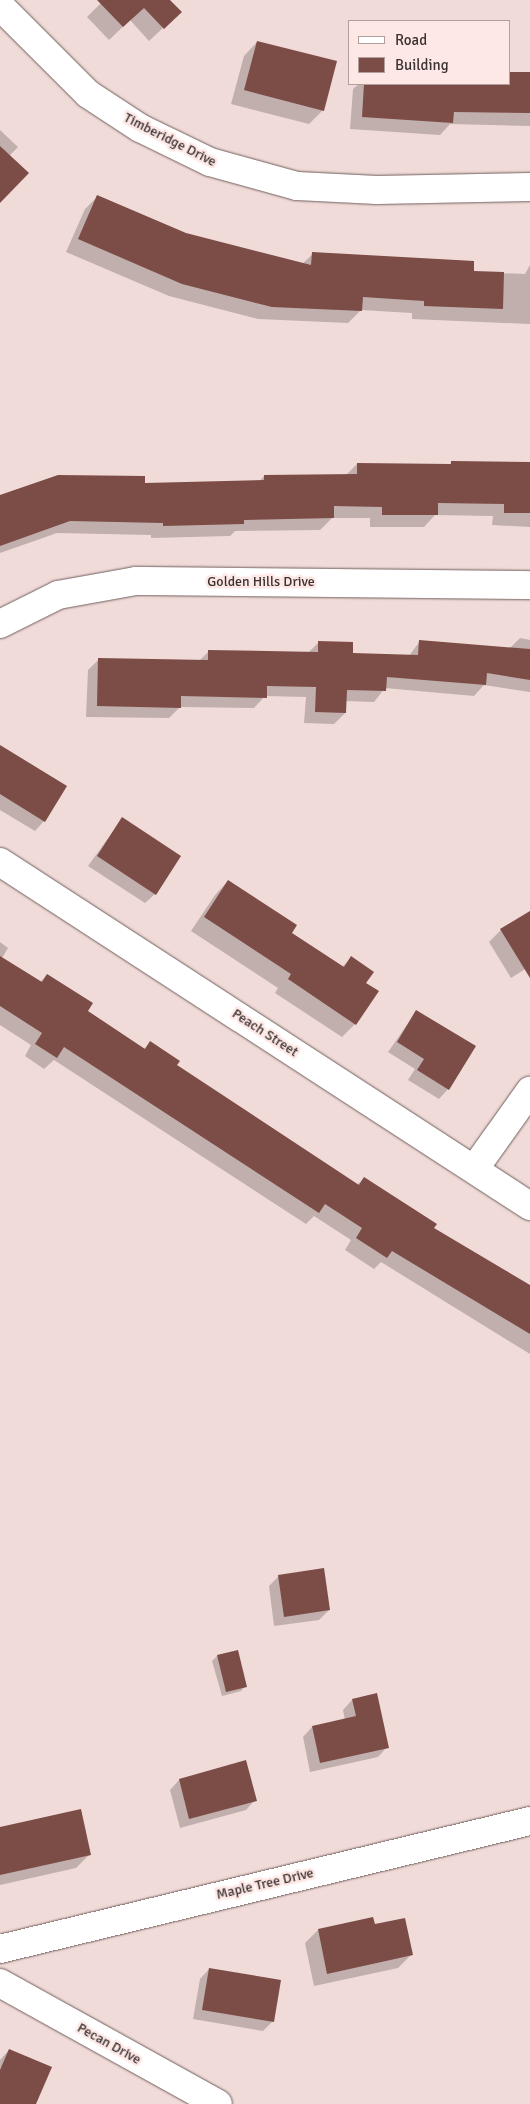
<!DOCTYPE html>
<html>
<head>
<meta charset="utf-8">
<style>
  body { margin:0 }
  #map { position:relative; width:530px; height:2104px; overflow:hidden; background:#f0dbd8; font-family:Signika,sans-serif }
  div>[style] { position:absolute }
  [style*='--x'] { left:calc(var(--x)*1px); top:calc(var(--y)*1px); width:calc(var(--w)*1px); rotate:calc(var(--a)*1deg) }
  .shadow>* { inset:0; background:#0003 }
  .building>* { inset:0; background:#7c4c47 }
  .roads { filter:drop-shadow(0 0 1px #715f5d) drop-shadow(0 0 1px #715f5d) }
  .minor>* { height:28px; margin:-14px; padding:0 14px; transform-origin:14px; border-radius:14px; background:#fff }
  span { translate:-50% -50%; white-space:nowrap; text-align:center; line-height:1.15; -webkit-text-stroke:5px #fee8e5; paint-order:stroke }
  .street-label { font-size:14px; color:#3a3231 }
  .legend { position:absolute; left:348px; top:20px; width:162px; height:65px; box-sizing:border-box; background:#fee8e5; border:1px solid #b09f9d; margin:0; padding:6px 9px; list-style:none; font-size:15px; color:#3a3231 }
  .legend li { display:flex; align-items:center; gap:10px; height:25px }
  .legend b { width:25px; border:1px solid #b09f9d }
</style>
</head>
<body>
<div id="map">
  <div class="shadow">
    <div style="clip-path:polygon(104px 0,169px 0,180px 12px,149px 41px,130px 20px,109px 40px,87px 17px)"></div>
    <div style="clip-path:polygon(257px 42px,323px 110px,309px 124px,231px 104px,244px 56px)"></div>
    <div style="clip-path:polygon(509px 73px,530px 73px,530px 126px,450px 124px,440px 135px,350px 129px,353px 89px,359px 84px,509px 84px)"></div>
    <div style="clip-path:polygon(0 130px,18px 147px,9px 156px,0 201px)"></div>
    <div style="clip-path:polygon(98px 196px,186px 234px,302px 264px,313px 254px,473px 272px,525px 274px,530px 265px,530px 324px,412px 319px,412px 313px,361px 310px,348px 323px,258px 319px,169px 296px,66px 252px,85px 209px)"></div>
    <div style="clip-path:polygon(452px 462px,530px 463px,530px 527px,492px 525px,493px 516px,435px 515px,424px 527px,370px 527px,370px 518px,332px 518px,320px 530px,235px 531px,230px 536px,151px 538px,151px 535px,57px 533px,0 553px,0 497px,144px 484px,259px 482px,264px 476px,346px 475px,357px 464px,449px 465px)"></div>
    <div style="clip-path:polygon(520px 638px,530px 640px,530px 692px,484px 685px,474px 696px,385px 688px,374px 702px,345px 701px,345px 713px,334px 724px,304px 723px,306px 697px,265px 696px,254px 708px,180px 707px,169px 718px,86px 717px,88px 670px,99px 659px,199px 661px,208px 652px,308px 653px,319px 642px,351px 654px,409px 656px,420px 641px,509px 649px)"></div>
    <div style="clip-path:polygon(0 747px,44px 821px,35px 831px,0 810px)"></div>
    <div style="clip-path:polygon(122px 819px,155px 894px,145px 903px,88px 866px)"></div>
    <div style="clip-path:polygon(228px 881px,290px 933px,342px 967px,351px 958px,365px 983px,355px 1024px,342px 1037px,275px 993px,278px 988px,191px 931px,215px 895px)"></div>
    <div style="clip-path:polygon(530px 912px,530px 966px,511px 978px,489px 942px,501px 930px)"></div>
    <div style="clip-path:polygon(0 942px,8px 948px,2px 958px,40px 982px,47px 975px,86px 1011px,144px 1049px,150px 1043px,175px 1065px,357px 1185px,364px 1178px,433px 1229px,530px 1289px,530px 1354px,381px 1262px,374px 1269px,345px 1250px,351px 1240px,314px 1216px,306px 1224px,54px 1060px,44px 1069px,25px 1056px,31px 1045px,0 1025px)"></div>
    <div style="clip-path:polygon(416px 1012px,448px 1089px,439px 1099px,408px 1080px,415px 1069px,388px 1052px)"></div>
    <div style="clip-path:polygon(279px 1576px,329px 1610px,319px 1620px,274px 1626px,269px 1586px)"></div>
    <div style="clip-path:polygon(217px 1656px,245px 1686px,241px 1691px,222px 1696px,212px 1661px)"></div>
    <div style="clip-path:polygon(352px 1700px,387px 1747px,378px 1757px,310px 1772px,303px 1737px,312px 1727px,345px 1720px,343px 1710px)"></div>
    <div style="clip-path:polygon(245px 1762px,255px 1800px,246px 1810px,180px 1828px,170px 1790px,179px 1780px)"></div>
    <div style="clip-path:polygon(0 1828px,90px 1854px,76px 1868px,0 1885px)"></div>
    <div style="clip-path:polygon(374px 1926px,411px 1955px,398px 1968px,314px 1986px,305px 1943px,318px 1930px)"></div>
    <div style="clip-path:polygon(209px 1969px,273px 2021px,263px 2031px,193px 2019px,200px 1979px)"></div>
    <div style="clip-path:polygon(9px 2050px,35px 2104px,0 2104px,0 2060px)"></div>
  </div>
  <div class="building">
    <div style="clip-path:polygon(97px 0,170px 0,182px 12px,164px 29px,144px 8px,123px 27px)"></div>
    <div style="clip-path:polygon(257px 41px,337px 61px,324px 111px,244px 90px)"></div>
    <div style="clip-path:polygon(509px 72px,530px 72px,530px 113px,454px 112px,453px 123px,362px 117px,364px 84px,509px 84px)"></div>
    <div style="clip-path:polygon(0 146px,29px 173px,0 203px)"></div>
    <div style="clip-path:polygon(97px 195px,186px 233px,311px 265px,312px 252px,474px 261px,474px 271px,504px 272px,503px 309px,424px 306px,424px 301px,363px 297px,362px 311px,272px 307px,182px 284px,78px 239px)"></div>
    <div style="clip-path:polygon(451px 461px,530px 462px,530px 513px,504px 513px,504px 504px,438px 503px,438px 515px,382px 515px,382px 507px,334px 506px,334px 518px,244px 520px,244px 524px,163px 526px,163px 523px,70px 521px,0 546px,0 495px,58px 475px,145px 476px,145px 483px,264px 480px,264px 475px,357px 474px,357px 463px,451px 464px)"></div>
    <div style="clip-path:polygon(419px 640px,530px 649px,530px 680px,487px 673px,486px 685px,387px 677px,386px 691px,347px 690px,346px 713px,315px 712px,316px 687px,267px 686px,267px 698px,181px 696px,181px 708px,97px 706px,98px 658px,208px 660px,208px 650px,318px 652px,318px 641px,353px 642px,353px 653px,418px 655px)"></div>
    <div style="clip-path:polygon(0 745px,67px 786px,45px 822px,0 794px)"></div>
    <div style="clip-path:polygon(122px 817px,181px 856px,156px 895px,97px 856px)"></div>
    <div style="clip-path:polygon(228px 880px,297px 925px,292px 933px,344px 967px,351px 956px,374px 972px,366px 983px,379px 991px,356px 1025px,288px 979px,291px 974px,204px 917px)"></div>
    <div style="clip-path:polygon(530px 911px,530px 978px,500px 929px)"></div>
    <div style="clip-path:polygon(0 956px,42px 982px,47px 974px,93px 1003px,88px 1011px,145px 1049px,150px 1041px,180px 1061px,177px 1065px,359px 1185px,364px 1177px,437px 1224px,434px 1228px,530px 1285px,530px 1334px,392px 1251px,387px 1258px,356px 1238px,362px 1228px,325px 1204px,319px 1213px,64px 1047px,57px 1058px,35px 1044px,42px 1033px,0 1006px)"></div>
    <div style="clip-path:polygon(416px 1010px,476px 1046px,449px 1090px,417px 1070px,424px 1059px,397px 1042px)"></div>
    <div style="clip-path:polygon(324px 1568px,330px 1610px,284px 1617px,278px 1575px)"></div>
    <div style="clip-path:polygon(238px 1650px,247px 1687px,226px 1692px,217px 1655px)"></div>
    <div style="clip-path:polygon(377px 1693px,389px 1748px,320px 1763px,312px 1726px,356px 1716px,352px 1699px)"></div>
    <div style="clip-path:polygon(246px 1760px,257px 1801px,189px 1819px,179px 1779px)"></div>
    <div style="clip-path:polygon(81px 1809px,91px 1855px,0 1875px,0 1827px)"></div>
    <div style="clip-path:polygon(373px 1917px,375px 1924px,405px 1918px,413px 1955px,327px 1974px,318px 1929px)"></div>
    <div style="clip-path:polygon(209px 1968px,281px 1980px,274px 2022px,202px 2010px)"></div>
    <div style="clip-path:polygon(9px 2049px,52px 2067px,36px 2104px,0 2104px,0 2070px)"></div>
  </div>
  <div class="roads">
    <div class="minor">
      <div style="--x:0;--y:6;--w:124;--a:45"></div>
      <div style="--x:88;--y:94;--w:62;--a:33.2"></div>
      <div style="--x:140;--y:128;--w:78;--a:25.9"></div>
      <div style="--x:210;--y:162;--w:90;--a:15.4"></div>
      <div style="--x:297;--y:186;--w:80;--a:2.9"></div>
      <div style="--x:377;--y:190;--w:153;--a:-1.1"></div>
      <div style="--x:0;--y:624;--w:65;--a:-26.6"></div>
      <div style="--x:58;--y:595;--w:79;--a:-10.2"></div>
      <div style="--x:136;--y:581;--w:394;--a:0.6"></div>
      <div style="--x:0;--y:862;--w:632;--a:32.99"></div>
      <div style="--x:475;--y:1168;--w:95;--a:-54.5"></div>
      <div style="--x:0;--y:1949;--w:545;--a:-13.58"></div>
      <div style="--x:0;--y:1983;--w:249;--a:29"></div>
    </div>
  </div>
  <div class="street-label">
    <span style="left:170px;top:140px;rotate:27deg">Timberidge Drive</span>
    <span style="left:261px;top:582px">Golden Hills Drive</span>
    <span style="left:265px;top:1033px;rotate:33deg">Peach Street</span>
    <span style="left:265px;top:1884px;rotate:-13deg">Maple Tree Drive</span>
    <span style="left:109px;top:2044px;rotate:29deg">Pecan Drive</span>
  </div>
  <ul class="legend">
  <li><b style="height:6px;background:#fff"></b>Road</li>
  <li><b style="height:14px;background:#7c4c47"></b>Building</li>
  </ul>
</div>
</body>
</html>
